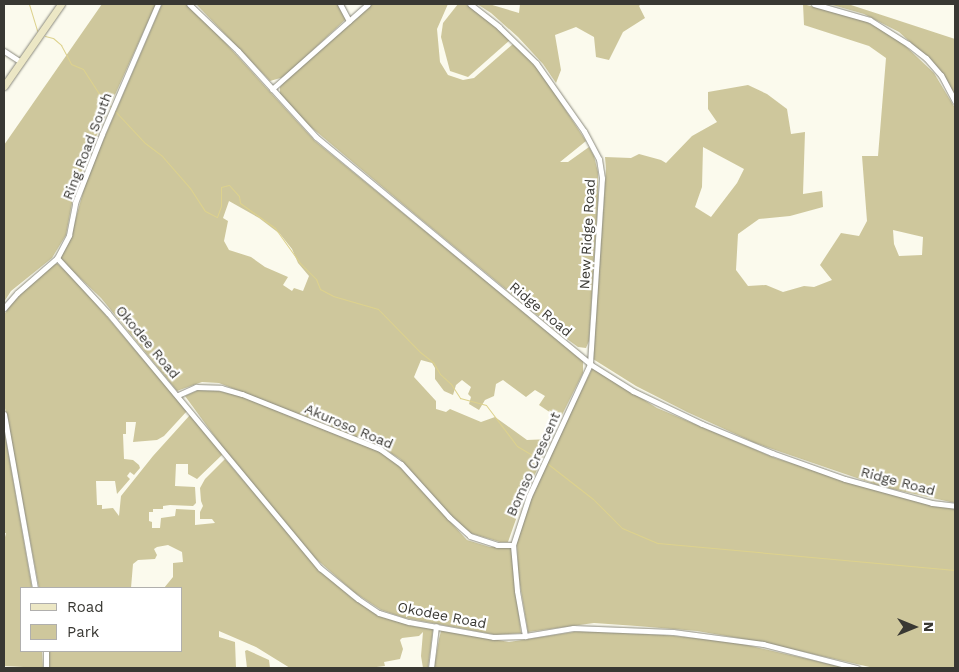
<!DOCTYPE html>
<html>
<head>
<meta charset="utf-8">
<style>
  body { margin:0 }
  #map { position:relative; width:959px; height:672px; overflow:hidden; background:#fbfaed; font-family:"Work Sans",sans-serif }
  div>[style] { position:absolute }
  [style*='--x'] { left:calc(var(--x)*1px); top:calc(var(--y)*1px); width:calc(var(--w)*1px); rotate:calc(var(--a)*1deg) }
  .green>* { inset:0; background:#cec79c }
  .stream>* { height:1px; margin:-0.5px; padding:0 0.5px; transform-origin:0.5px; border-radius:0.5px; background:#ddd28d }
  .roads { filter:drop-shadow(0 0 1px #8a897d) drop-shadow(0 0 1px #8a897d) }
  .street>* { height:5px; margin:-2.5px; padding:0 2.5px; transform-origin:2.5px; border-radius:2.5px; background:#fff }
  .secondary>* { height:7px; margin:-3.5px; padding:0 3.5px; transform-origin:3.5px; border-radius:3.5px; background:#ece7c5 }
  span { translate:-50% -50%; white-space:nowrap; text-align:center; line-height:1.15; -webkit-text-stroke:4.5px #fff; paint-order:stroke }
  .street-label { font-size:14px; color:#393833 }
  .frame { position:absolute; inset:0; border:5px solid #393833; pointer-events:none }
  .legend { position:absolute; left:20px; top:587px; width:162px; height:65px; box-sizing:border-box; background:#fff; border:1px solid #b0afad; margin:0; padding:6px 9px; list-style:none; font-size:15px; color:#393833 }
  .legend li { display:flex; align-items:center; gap:10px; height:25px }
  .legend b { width:25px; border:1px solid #b0afad }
  .north { position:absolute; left:889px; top:602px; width:50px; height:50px; -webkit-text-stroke:4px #fff; paint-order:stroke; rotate:90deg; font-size:14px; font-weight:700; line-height:20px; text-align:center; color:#393833 }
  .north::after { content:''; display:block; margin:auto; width:18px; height:22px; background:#393833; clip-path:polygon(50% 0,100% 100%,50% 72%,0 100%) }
</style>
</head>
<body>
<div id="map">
  <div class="green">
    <div style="clip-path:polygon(102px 4px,156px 4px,86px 159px,73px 198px,66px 235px,52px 258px,11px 291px,4px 302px,4px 145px)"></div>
    <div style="clip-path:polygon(evenodd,162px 4px,187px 4px,200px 15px,315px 141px,583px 360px,583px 373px,560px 419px,539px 405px,545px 396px,535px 390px,526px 397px,503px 380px,496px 384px,494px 396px,485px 400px,479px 410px,469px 404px,471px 397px,468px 394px,471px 387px,462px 380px,456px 385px,453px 395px,444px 391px,435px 379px,435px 368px,432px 363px,421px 360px,414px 377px,436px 401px,436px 409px,446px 412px,450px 409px,481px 422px,495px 417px,527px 440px,551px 439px,521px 505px,508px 542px,500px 542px,470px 533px,455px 520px,400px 459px,383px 448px,219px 383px,202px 382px,177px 391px,101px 298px,61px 260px,60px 256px,70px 239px,87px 178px,162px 4px,229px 201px,259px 218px,280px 234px,292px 249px,298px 263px,309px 276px,303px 291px,294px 288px,292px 291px,283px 285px,288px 277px,265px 267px,251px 257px,229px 250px,224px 241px,228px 221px,223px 218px,229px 201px)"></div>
    <div style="clip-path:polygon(196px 4px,339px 4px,346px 19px,284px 77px,270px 81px)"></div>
    <div style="clip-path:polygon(372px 4px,448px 4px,437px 29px,440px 62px,448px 75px,463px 80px,474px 78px,513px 44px,516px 45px,542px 74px,586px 141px,560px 162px,568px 162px,589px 147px,594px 156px,598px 172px,598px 202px,589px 341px,586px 348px,578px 347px,560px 334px,417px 216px,306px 123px,280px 94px,280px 87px,285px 81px)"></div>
    <div style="clip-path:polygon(458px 4px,465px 4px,474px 9px,510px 40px,468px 77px,450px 71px,441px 37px,443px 23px)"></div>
    <div style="clip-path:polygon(477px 4px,489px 4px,519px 13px,520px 4px,641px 4px,639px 6px,645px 18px,623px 32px,609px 60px,596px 57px,594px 37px,576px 27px,555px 35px,561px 70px,556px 83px,543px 64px,518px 37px,491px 13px)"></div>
    <div style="clip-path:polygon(evenodd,803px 4px,863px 20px,897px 38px,934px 73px,955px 108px,955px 503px,883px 487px,755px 443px,687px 412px,636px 386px,593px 359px,606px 169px,605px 157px,631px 158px,639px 154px,661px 160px,666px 163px,692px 136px,717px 122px,708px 109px,708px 92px,748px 85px,767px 94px,787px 109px,791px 134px,805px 132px,803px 194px,822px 191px,823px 207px,790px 216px,759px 219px,738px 234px,736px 270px,748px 286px,766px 285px,783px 292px,804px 286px,814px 287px,832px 280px,820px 265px,841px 233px,859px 236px,867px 221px,862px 156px,878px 156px,886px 58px,869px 46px,804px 25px,803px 4px,703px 147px,744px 169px,737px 183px,711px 217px,695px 207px,702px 187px,703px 147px,803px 4px,893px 230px,923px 237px,922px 255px,899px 256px,894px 244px,893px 230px)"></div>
    <div style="clip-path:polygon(829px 4px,848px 4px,955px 39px,955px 95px,931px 61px,899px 32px,864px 14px)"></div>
    <div style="clip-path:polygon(54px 264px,58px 264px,81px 286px,187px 411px,164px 436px,157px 440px,133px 442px,136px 422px,126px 422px,126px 434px,123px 434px,124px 459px,133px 460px,139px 465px,140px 468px,134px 475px,130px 472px,127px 476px,130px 479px,117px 494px,115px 481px,96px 481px,97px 505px,102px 505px,102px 509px,113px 508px,119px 516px,121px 496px,153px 456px,190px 415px,223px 454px,197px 479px,188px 474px,188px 464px,176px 464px,175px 486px,195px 487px,196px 503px,193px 506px,170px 505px,163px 506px,163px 509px,153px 509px,153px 512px,149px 512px,149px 521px,152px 522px,152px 528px,160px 528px,161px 518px,175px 516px,176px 509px,195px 510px,195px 525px,215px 523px,212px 519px,200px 519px,200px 512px,203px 506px,201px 501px,200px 488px,205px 479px,225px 459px,322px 572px,352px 598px,382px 617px,413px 626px,433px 629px,428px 668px,423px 668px,421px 656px,423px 632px,419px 636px,402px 638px,400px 640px,403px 649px,400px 659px,384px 662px,385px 666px,368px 668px,290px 668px,256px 647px,219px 631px,219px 637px,235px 642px,236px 668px,49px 668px,49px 651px,181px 651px,181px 588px,164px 588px,173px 577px,173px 563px,183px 562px,182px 552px,168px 545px,157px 547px,154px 549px,157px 555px,155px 559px,138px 560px,133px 564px,131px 588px,39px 588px,4px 403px,4px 315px,15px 297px)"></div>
    <div style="clip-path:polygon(592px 369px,595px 369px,657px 408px,775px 458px,912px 500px,955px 508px,955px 668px,874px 668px,755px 641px,697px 631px,637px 626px,594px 623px,528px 632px,518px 573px,517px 543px,520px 525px,560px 433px)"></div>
    <div style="clip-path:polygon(203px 388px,238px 395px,383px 453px,395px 461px,467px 540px,490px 547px,511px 547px,521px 633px,497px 635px,405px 618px,381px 610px,355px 593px,315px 558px,226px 452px,185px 396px)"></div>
    <div style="clip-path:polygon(4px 428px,32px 588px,21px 588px,21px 651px,42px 651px,43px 668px,4px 666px,4px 541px,6px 533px,4px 533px)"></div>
    <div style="clip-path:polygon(444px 630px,509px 642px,580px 631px,664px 635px,734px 642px,847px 668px,434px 668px,439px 639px,441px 631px)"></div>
    <div style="clip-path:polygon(247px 650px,269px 660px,270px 668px,247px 668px,245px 651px)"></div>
  </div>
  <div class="stream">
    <div style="--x:29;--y:4;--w:28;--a:73"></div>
    <div style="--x:45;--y:36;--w:8;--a:14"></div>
    <div style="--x:53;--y:38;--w:11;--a:41"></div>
    <div style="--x:61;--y:45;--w:21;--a:62"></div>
    <div style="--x:71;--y:64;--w:13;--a:23"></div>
    <div style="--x:83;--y:69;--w:33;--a:57"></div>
    <div style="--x:101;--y:97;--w:14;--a:45"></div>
    <div style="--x:114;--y:110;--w:45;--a:46.8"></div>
    <div style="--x:145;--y:143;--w:21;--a:37"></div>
    <div style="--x:162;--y:156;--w:43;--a:48.8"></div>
    <div style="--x:190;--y:188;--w:27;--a:57"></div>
    <div style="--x:205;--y:211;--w:13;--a:27"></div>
    <div style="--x:217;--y:217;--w:12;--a:-70"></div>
    <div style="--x:221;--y:206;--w:19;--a:-90"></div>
    <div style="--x:221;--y:187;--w:8;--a:-14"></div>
    <div style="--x:229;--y:185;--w:15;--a:48"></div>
    <div style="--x:239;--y:196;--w:7;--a:82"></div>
    <div style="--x:240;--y:203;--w:43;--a:35.5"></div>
    <div style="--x:275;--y:228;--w:43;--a:54.5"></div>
    <div style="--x:300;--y:263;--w:23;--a:45"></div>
    <div style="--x:316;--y:279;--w:11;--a:68"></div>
    <div style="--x:320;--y:289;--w:15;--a:28"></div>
    <div style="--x:333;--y:296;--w:47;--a:16.1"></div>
    <div style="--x:378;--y:309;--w:60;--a:45.7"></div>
    <div style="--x:420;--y:352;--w:16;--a:38"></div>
    <div style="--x:433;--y:362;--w:14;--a:60"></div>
    <div style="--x:440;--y:374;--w:15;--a:42"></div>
    <div style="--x:451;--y:384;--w:17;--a:57"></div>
    <div style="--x:460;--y:398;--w:27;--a:15"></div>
    <div style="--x:486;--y:405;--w:51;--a:52.9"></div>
    <div style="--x:517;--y:446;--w:29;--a:31"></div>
    <div style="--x:548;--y:464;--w:57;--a:37.9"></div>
    <div style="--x:593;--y:499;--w:41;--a:45"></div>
    <div style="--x:622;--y:528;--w:39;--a:23"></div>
    <div style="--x:658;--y:543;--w:298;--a:5.2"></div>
  </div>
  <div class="roads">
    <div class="street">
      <div style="--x:189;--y:4;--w:68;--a:43.8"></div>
      <div style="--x:238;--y:51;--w:116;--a:47.8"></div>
      <div style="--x:316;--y:137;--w:356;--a:39.6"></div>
      <div style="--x:590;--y:364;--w:51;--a:32.1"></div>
      <div style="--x:633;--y:391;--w:76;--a:25.6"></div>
      <div style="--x:702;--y:424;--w:76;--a:22.5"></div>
      <div style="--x:772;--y:453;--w:77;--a:19.6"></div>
      <div style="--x:845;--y:479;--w:90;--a:15.4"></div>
      <div style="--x:932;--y:503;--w:23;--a:7"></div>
      <div style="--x:340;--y:4;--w:19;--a:62"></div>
      <div style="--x:470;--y:4;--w:37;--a:38"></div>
      <div style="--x:499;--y:27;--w:52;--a:44.2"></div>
      <div style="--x:536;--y:63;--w:83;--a:54.8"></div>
      <div style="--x:584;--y:131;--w:32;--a:62"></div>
      <div style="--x:599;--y:159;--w:19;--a:81"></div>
      <div style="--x:602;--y:178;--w:186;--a:93.7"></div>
      <div style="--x:590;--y:364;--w:145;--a:114.8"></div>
      <div style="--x:529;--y:496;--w:52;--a:108.1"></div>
      <div style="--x:513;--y:545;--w:46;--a:85"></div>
      <div style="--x:517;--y:591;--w:46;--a:79.9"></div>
      <div style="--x:814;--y:4;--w:58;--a:15.9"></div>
      <div style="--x:870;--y:20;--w:45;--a:32.3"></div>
      <div style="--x:908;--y:44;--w:23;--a:38"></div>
      <div style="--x:926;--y:58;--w:23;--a:49"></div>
      <div style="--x:941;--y:75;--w:30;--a:62"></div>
      <div style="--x:4;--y:51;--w:20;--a:33"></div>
      <div style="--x:272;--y:89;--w:128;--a:-41.5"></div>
      <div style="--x:57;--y:258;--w:75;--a:47.2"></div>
      <div style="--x:108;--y:313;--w:332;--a:50.3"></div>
      <div style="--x:320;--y:568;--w:49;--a:39.2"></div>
      <div style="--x:358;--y:599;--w:25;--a:34"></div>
      <div style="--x:379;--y:613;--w:31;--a:17"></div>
      <div style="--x:409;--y:622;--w:85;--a:10.1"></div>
      <div style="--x:493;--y:637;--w:32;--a:-2"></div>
      <div style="--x:525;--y:636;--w:49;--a:-9.5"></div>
      <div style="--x:573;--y:628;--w:100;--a:2.3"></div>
      <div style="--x:673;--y:632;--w:91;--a:7.6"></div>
      <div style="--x:763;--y:644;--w:97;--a:14.3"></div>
      <div style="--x:4;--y:308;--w:20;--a:-49"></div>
      <div style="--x:17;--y:293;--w:53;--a:-41.2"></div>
      <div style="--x:57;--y:258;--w:26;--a:-62"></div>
      <div style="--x:69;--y:235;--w:33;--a:-79"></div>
      <div style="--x:75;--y:203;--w:74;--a:-68.6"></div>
      <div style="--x:102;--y:134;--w:142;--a:-66.7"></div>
      <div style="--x:178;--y:395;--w:20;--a:-24"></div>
      <div style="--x:196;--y:387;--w:25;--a:2"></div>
      <div style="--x:221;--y:388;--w:22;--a:16"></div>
      <div style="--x:242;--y:394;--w:149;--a:21.7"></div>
      <div style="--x:380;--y:449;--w:26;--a:36"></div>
      <div style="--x:401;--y:464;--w:72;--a:47.8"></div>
      <div style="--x:449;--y:517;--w:28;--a:42"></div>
      <div style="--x:470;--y:536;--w:28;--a:18"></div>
      <div style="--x:497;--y:545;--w:16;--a:0"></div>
      <div style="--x:4;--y:414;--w:177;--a:79.9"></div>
      <div style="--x:46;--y:651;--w:17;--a:90"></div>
      <div style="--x:431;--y:668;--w:42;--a:-83.2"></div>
    </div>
    <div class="secondary">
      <div style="--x:4;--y:86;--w:100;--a:-55.2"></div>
    </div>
  </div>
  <div class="street-label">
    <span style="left:87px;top:146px;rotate:-69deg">Ring Road South</span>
    <span style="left:587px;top:234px;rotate:-87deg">New Ridge Road</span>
    <span style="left:541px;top:309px;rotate:40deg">Ridge Road</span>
    <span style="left:148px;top:342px;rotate:50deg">Okodee Road</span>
    <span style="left:349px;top:426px;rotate:23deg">Akuroso Road</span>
    <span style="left:533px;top:464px;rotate:-66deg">Bomso Crescent</span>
    <span style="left:898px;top:481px;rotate:15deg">Ridge Road</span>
    <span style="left:442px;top:615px;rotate:11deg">Okodee Road</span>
  </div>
  <div class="frame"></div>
  <ul class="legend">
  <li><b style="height:6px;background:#ece7c5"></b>Road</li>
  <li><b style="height:14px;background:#cec79c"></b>Park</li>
  </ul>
  <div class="north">N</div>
</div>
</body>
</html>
